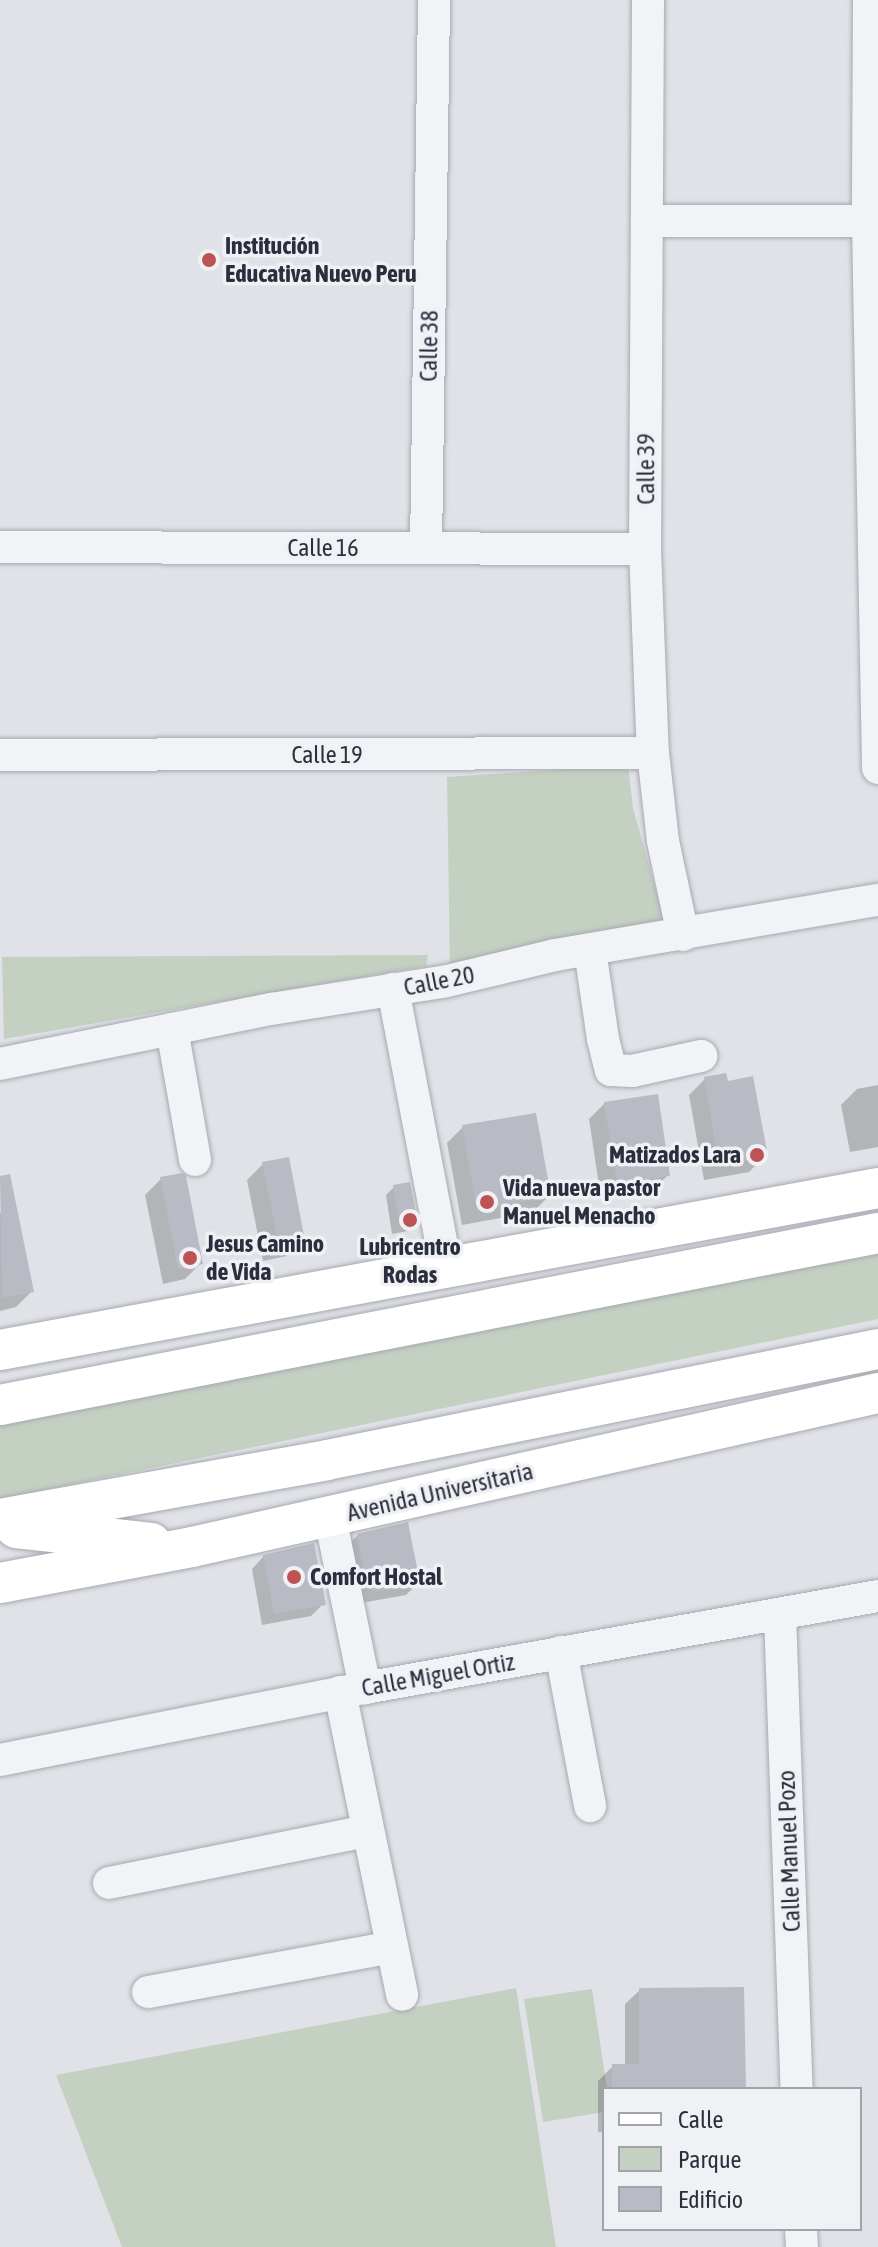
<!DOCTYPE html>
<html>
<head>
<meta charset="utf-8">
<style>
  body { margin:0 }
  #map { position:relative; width:878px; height:2247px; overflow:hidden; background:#e0e2e7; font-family:"Asap Condensed",sans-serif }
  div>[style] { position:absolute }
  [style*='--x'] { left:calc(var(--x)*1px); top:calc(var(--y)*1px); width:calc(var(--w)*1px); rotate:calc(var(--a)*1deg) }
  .green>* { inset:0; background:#c4d0c2 }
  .shadow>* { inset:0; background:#0003 }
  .building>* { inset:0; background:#b8bbc3 }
  .roads { filter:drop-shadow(0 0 2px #a6a9b1) drop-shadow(0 0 2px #a6a9b1) }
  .minor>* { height:32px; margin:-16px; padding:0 16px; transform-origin:16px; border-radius:16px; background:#f2f3f6 }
  .major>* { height:40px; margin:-20px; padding:0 20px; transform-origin:20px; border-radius:20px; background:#fff }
  .dots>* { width:22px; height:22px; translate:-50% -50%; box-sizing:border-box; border:4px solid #eff1f5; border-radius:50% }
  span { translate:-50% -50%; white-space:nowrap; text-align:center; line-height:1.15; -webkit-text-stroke:7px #eff1f5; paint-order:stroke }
  .poi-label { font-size:24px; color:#2b2f3d; font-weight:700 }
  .left { translate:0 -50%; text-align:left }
  .right { translate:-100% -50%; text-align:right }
  .street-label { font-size:24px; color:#2b2f3d }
  .legend { position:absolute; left:602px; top:2087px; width:260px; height:144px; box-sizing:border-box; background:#eff1f5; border:2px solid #a1a3ab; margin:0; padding:10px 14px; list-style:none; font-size:24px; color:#2b2f3d }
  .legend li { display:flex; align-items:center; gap:16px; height:40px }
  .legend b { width:40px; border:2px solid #a1a3ab }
</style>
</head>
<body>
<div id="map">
  <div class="green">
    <div style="clip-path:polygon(628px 765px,633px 808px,665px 923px,450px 971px,447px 777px)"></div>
    <div style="clip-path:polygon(428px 955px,426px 966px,4px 1039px,2px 957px)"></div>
    <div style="clip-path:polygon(878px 1250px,878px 1319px,0 1499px,0 1422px)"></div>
    <div style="clip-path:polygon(516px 1988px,556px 2247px,122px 2247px,56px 2075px)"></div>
    <div style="clip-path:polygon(592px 1989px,607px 2089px,604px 2089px,604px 2112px,543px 2122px,524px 1999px)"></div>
  </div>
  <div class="shadow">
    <div style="clip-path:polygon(705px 1079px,765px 1156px,749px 1172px,704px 1180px,689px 1095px)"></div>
    <div style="clip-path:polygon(878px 1085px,878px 1147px,850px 1152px,841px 1105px,857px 1089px)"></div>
    <div style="clip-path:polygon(605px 1103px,668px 1175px,652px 1191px,601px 1199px,589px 1119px)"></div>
    <div style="clip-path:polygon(463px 1127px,549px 1196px,533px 1212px,462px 1225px,447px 1143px)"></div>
    <div style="clip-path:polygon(263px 1164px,303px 1240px,287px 1256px,263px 1261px,247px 1180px)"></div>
    <div style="clip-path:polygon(161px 1179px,201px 1263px,185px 1279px,163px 1284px,145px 1195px)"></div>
    <div style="clip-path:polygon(394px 1187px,416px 1223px,408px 1231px,392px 1234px,386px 1195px)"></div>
    <div style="clip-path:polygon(15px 1210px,32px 1291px,16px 1307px,0 1311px,0 1213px)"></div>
    <div style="clip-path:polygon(358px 1535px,418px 1583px,406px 1595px,361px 1603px,345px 1548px)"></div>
    <div style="clip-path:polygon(264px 1556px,323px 1604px,311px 1616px,262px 1625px,252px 1569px)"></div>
    <div style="clip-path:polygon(640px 1990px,743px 2089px,604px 2089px,604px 2132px,598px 2132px,598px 2081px,613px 2066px,625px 2066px,625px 2004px)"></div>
  </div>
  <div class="building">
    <div style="clip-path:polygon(726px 1073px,728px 1081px,753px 1076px,768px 1157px,719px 1165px,704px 1077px)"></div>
    <div style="clip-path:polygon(658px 1094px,670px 1176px,617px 1184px,604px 1102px)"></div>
    <div style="clip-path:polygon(536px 1113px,551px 1196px,477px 1210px,462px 1125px)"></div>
    <div style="clip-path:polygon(289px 1157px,305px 1241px,279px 1246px,262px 1162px)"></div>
    <div style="clip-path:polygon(182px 1173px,186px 1176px,203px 1264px,178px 1269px,160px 1177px)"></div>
    <div style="clip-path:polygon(10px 1174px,34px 1292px,2px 1298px,0 1176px)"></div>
    <div style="clip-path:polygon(410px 1182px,418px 1224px,400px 1227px,393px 1185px)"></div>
    <div style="clip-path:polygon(408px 1522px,420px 1583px,374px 1592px,366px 1585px,357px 1534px)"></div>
    <div style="clip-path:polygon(314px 1543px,326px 1605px,274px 1614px,263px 1555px)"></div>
    <div style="clip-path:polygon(744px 1987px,746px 2089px,612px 2089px,612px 2064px,639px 2064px,639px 1988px)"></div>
  </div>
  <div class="roads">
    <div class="minor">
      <div style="--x:648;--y:0;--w:549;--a:90.31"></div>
      <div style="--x:645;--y:549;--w:204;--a:87.8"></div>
      <div style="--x:653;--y:753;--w:89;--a:83.5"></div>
      <div style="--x:663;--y:841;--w:96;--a:78"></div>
      <div style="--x:869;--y:0;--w:221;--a:90.3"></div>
      <div style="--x:868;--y:221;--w:547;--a:88.95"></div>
      <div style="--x:647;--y:221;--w:231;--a:0"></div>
      <div style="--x:0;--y:547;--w:645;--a:0.18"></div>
      <div style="--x:426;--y:548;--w:548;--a:-89.16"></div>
      <div style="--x:0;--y:755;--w:653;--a:-0.18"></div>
      <div style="--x:590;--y:950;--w:90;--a:81.7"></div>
      <div style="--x:603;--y:1039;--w:32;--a:76"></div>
      <div style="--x:611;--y:1070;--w:21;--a:3"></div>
      <div style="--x:632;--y:1071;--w:71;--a:-12.3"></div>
      <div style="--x:393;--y:989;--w:283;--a:79.2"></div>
      <div style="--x:172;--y:1029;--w:133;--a:80"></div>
      <div style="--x:0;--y:1064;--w:277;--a:-11.5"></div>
      <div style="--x:271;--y:1009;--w:178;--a:-9"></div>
      <div style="--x:447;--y:981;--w:111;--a:-13.5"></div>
      <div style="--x:555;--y:955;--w:328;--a:-9.7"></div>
      <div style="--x:330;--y:1517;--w:175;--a:78.4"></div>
      <div style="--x:780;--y:1614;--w:475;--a:88"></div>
      <div style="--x:561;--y:1652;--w:157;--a:79.3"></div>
      <div style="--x:340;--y:1692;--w:309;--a:78.4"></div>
      <div style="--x:0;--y:1760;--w:372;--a:-11.2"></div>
      <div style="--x:365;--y:1688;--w:521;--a:-10.17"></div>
      <div style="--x:109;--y:1883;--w:264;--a:-11.4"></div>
      <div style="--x:148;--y:1992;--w:248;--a:-10.4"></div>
      <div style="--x:801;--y:2229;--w:18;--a:87"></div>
    </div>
    <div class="major">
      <div style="--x:0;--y:1350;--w:893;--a:-10.45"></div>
      <div style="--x:0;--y:1405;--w:895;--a:-11.08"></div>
      <div style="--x:0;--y:1519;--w:332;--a:-10.2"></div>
      <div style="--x:327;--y:1460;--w:562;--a:-11.39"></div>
      <div style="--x:16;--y:1528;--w:136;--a:6.3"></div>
      <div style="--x:0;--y:1583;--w:195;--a:-10.6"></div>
      <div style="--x:192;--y:1547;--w:703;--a:-12.65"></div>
    </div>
  </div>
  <div class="dots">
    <div style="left:209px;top:260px;background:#be5355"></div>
    <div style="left:757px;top:1155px;background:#be5355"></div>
    <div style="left:487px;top:1202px;background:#be5355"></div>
    <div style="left:410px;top:1220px;background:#be5355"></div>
    <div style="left:190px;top:1258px;background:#be5355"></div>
    <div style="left:294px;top:1577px;background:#be5355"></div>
  </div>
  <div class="poi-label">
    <span class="left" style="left:225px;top:260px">Institución<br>Educativa Nuevo Peru</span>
    <span class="right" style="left:741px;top:1155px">Matizados Lara</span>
    <span class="left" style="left:503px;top:1202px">Vida nueva pastor<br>Manuel Menacho</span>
    <span class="left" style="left:206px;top:1258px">Jesus Camino<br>de Vida</span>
    <span style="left:410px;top:1261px">Lubricentro<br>Rodas</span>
    <span class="left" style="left:310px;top:1577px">Comfort Hostal</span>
  </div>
  <div class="street-label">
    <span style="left:429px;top:346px;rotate:-89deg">Calle 38</span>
    <span style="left:646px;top:469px;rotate:-90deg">Calle 39</span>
    <span style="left:323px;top:548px">Calle 16</span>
    <span style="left:327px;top:755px">Calle 19</span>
    <span style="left:439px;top:981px;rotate:-11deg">Calle 20</span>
    <span style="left:440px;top:1492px;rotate:-13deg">Avenida Universitaria</span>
    <span style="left:438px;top:1675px;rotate:-10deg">Calle Miguel Ortiz</span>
    <span style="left:789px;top:1851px;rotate:-92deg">Calle Manuel Pozo</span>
  </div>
  <ul class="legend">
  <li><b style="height:10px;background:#fff"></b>Calle</li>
  <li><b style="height:22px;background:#c4d0c2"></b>Parque</li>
  <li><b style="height:22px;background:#b8bbc3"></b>Edificio</li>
  </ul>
</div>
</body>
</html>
